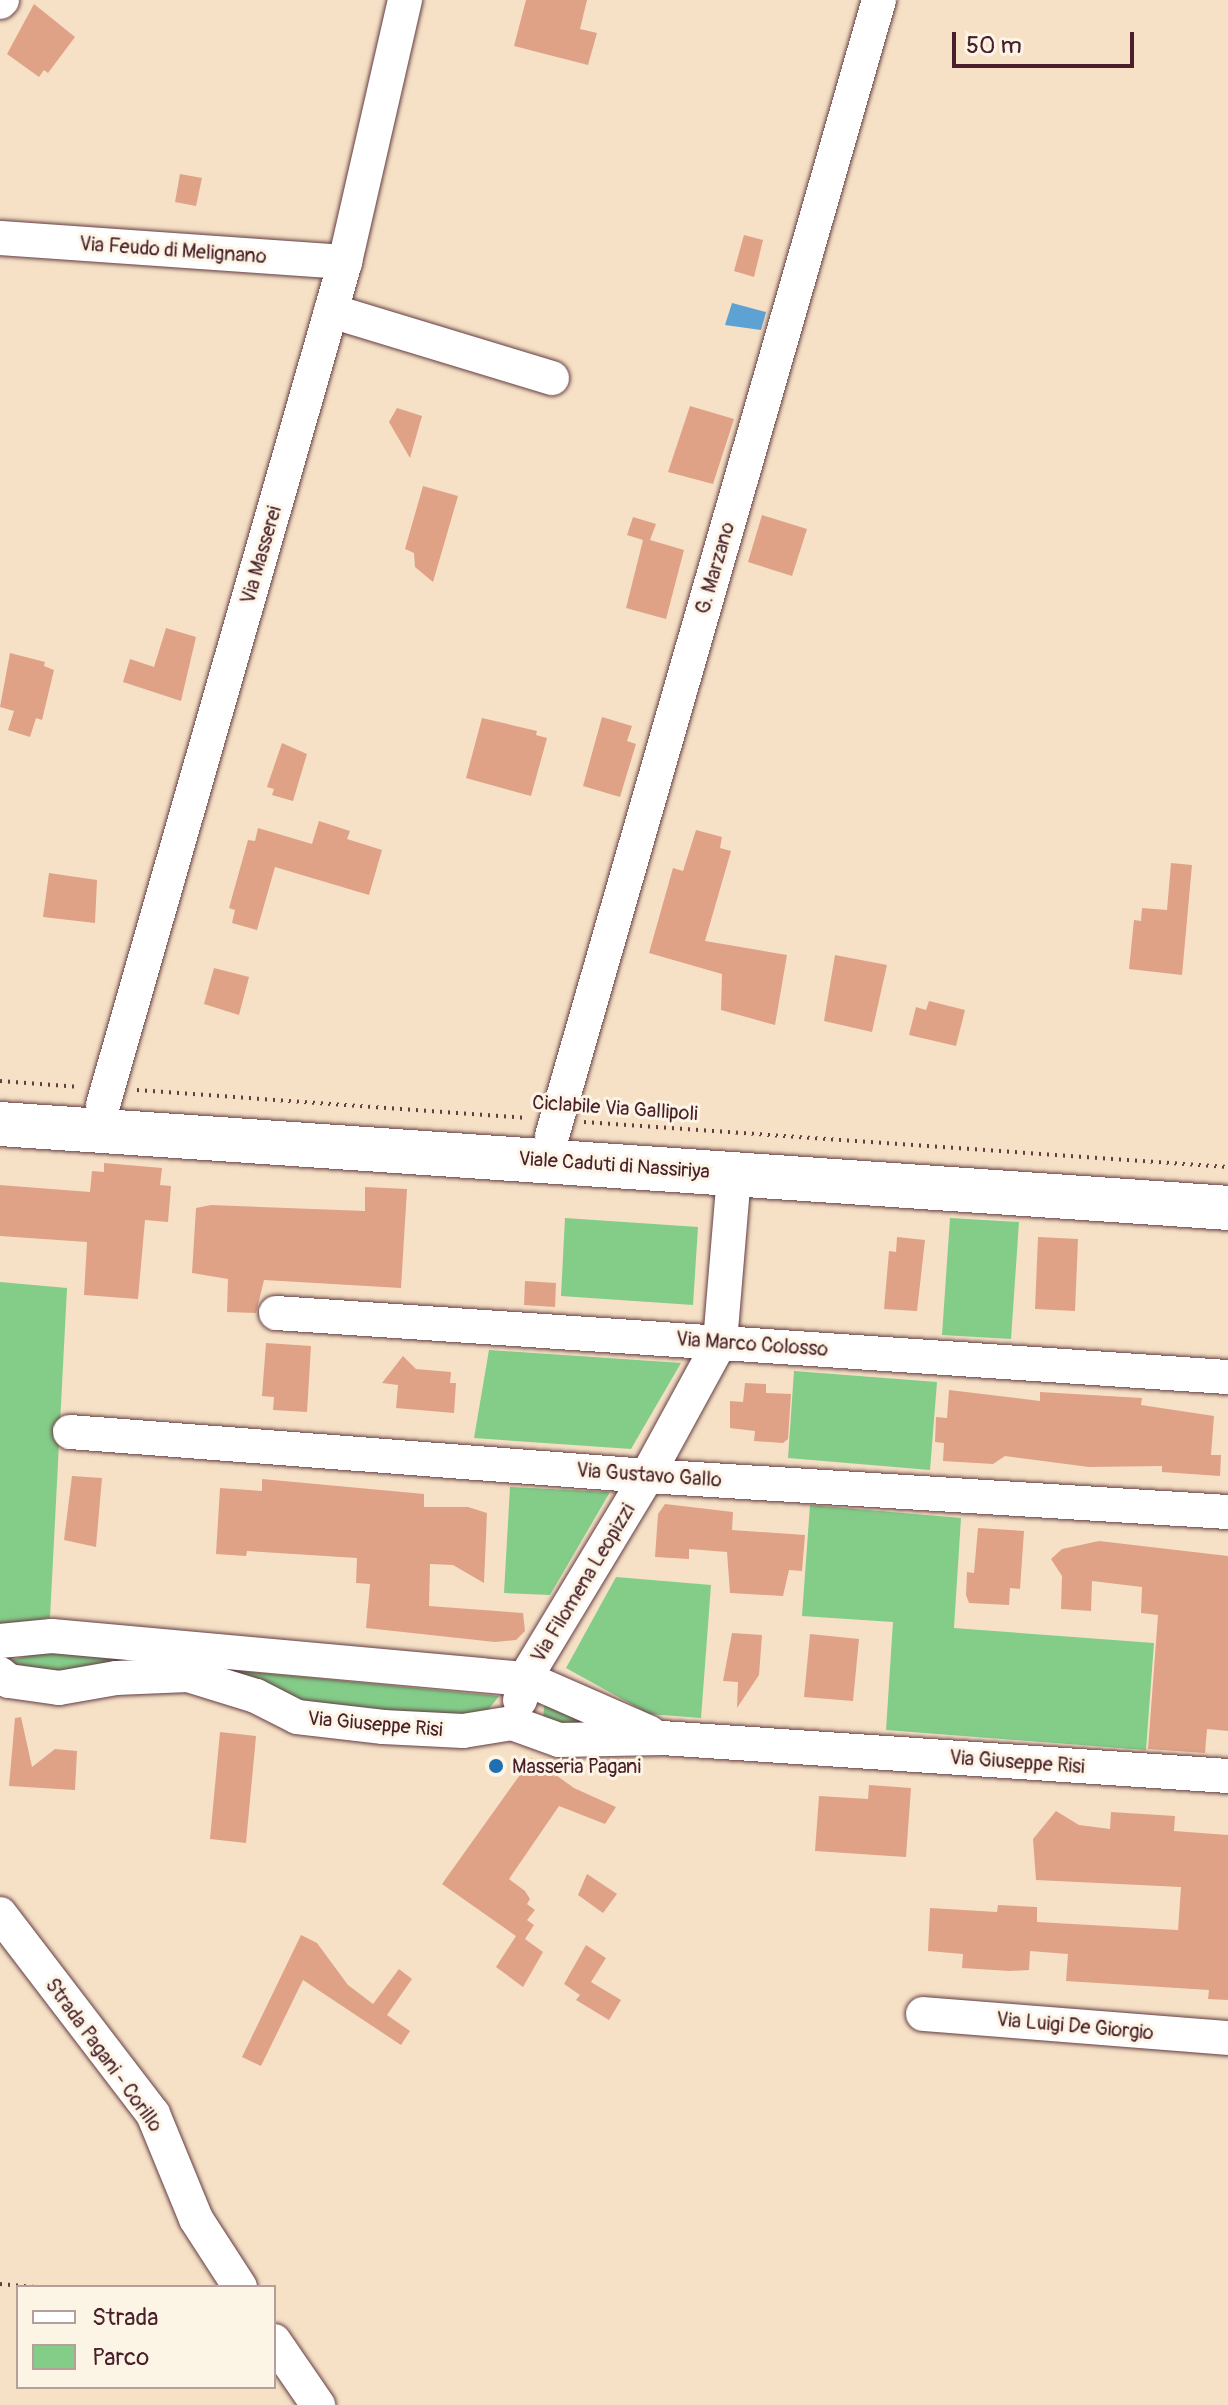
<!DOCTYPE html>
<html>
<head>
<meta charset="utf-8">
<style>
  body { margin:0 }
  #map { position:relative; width:1228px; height:2405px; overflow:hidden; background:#f6e1c6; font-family:Pangolin,sans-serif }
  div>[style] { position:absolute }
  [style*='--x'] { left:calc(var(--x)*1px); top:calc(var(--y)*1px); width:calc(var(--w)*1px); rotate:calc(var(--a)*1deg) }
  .green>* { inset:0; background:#84cd89 }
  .water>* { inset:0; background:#5da2d2 }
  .building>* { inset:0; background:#dfa287 }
  .path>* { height:4px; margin-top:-2px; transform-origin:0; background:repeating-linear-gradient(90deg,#643c42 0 2px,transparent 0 8px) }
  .roads { filter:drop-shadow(0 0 2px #643c42) drop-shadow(0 0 2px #643c42) }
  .minor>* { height:34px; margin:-17px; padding:0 17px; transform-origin:17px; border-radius:17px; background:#fff }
  .major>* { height:44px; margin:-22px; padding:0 22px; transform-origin:22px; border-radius:22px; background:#fff }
  .dots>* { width:22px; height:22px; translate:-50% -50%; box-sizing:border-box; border:4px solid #fcf5e5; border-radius:50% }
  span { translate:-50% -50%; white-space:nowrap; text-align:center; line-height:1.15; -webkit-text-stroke:6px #fcf5e5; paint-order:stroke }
  .street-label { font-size:20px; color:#4a1f2b }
  .poi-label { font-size:20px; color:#4a1f2b }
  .left { translate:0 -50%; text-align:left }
  .legend { position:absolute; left:16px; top:2285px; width:260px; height:104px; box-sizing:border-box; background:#fcf5e5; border:2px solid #b59f9b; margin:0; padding:10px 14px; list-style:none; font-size:24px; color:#4a1f2b }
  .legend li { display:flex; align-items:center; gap:16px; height:40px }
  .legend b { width:40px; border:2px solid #b59f9b }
  .scale { position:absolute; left:952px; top:32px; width:182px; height:36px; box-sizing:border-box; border:4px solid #4a1f2b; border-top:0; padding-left:10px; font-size:24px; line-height:28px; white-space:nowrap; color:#4a1f2b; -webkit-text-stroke:6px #fcf5e5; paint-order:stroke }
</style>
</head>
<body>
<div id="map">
  <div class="green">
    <div style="clip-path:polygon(565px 1218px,698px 1227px,693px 1305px,561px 1296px)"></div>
    <div style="clip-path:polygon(950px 1218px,1019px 1222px,1011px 1339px,942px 1335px)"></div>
    <div style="clip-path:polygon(0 1282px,67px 1288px,50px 1618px,0 1624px)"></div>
    <div style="clip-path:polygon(489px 1350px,681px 1363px,631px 1449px,474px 1438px)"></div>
    <div style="clip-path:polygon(794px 1371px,937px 1382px,930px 1470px,788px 1458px)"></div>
    <div style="clip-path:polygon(510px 1487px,610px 1492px,550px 1595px,504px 1593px)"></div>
    <div style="clip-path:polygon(810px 1505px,961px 1518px,954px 1628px,1154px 1643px,1146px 1750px,886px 1730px,893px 1622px,802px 1616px)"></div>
    <div style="clip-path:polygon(616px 1577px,711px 1585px,701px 1718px,649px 1714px,566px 1668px)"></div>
    <div style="clip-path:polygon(40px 1652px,95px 1657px,499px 1696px,486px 1713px,461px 1722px,271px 1697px,53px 1679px,12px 1667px,12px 1660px)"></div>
    <div style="clip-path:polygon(545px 1699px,593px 1723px,556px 1725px,543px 1718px)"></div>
  </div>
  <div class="water">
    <div style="clip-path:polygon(732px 303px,766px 312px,761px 330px,725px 325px)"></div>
  </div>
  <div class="building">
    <div style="clip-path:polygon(526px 0,587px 0,580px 29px,597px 33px,588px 65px,514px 46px)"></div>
    <div style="clip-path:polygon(34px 4px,75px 37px,48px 73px,44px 70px,39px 77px,7px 54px)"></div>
    <div style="clip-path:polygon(180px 174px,202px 178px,196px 206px,175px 202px)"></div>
    <div style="clip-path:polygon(744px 235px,763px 240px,754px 277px,734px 271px)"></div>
    <div style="clip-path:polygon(690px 406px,734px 419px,713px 484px,668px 472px)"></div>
    <div style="clip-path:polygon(397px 408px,422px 416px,410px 458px,389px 422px)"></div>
    <div style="clip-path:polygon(423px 486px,458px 496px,433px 582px,415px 567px,414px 553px,405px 549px)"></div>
    <div style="clip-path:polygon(762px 515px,807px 529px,792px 576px,748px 562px)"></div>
    <div style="clip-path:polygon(633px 517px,656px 524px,650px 540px,684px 550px,666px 619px,626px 608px,643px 540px,627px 535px)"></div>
    <div style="clip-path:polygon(166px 628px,196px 637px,181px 701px,123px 682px,130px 659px,154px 667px)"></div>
    <div style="clip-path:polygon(10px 653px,45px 662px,44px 666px,54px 670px,42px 720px,36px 718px,30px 737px,8px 730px,14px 711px,0 707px)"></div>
    <div style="clip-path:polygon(602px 717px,632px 726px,627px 741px,636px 744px,620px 797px,583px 786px)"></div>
    <div style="clip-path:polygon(482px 718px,537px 731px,536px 735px,547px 738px,531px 796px,466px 778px)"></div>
    <div style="clip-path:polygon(282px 743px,307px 754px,293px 801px,272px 795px,274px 789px,267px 787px)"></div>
    <div style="clip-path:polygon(319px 821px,350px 831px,347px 839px,382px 850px,369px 895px,275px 867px,257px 930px,232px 923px,235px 910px,229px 908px,248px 840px,255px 841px,258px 828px,312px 844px)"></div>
    <div style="clip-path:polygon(696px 830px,722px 837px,720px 848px,731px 851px,705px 941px,787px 955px,775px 1025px,721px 1010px,722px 974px,649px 953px,673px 868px,683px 871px)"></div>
    <div style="clip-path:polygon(1171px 863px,1192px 865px,1182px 975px,1129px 969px,1134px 920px,1141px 921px,1142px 908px,1167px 910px)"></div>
    <div style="clip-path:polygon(49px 873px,97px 880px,95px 923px,43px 917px)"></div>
    <div style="clip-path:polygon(835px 955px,887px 965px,872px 1032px,824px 1021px)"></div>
    <div style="clip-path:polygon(214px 968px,249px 977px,239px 1015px,204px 1004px)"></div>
    <div style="clip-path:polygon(929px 1001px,965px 1010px,956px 1046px,909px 1035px,916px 1007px,926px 1010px)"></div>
    <div style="clip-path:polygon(104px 1163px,162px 1168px,160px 1185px,171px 1186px,168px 1222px,145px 1220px,138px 1299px,84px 1295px,87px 1242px,0 1236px,0 1185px,90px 1192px,92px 1171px,104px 1172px)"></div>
    <div style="clip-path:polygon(365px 1187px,407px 1189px,401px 1288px,264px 1280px,256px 1313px,227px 1312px,228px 1279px,192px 1273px,196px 1208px,211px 1205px,365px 1211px)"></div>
    <div style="clip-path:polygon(897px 1237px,925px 1240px,917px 1311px,884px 1309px,889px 1251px,896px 1252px)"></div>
    <div style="clip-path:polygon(1038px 1237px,1078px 1239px,1075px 1311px,1035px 1309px)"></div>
    <div style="clip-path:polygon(525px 1281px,556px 1283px,555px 1307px,524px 1305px)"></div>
    <div style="clip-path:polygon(266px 1343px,311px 1346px,307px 1412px,273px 1410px,274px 1397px,262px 1396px)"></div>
    <div style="clip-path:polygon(403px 1356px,416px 1369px,451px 1372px,450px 1383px,456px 1383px,454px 1413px,396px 1408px,398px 1385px,382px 1383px)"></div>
    <div style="clip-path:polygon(745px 1383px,766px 1384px,766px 1393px,791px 1394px,788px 1439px,783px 1443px,754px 1441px,755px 1431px,730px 1428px,730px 1401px,743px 1402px)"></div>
    <div style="clip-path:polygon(949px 1390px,1040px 1401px,1040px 1392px,1142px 1398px,1141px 1405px,1214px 1416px,1211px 1455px,1221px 1455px,1220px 1476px,1162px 1472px,1162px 1466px,1089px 1467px,1005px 1456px,993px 1464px,943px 1461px,944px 1443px,935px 1442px,936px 1417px,947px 1418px)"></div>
    <div style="clip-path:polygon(72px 1476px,102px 1478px,96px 1547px,64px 1540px)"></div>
    <div style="clip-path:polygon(262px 1479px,424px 1494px,424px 1507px,468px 1507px,487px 1513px,484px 1583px,453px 1565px,430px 1564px,429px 1606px,523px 1613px,525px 1631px,516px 1640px,495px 1642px,366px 1628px,370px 1584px,356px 1583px,357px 1558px,247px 1551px,246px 1556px,216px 1554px,220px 1488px,262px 1491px)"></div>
    <div style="clip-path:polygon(665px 1504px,733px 1512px,732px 1530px,805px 1535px,802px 1571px,789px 1570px,783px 1596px,730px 1593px,727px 1552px,689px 1549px,689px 1559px,655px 1557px,658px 1514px)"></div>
    <div style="clip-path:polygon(978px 1528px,1024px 1531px,1020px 1589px,1010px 1588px,1009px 1605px,969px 1603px,966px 1595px,967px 1572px,974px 1573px)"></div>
    <div style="clip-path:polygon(1099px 1541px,1228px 1556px,1228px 1731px,1207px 1729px,1205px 1753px,1148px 1749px,1158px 1615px,1141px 1613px,1142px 1587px,1092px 1581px,1091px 1611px,1061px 1609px,1062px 1576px,1051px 1559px,1062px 1549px)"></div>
    <div style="clip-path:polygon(732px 1633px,762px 1635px,759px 1675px,737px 1708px,738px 1682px,723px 1681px)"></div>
    <div style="clip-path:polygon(810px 1634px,859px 1639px,853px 1701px,804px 1697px)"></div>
    <div style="clip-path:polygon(21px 1717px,32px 1767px,55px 1749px,77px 1751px,75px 1790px,9px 1786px,15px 1718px)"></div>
    <div style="clip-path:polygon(220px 1732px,256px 1736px,246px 1843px,210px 1839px)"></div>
    <div style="clip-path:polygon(532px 1758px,574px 1788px,616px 1807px,605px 1824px,559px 1806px,509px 1879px,525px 1891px,530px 1899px,527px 1904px,535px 1910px,527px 1920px,534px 1925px,525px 1939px,543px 1952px,523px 1987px,496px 1967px,516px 1936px,442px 1884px)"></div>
    <div style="clip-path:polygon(869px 1785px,911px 1788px,906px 1857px,815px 1851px,819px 1796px,868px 1799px)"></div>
    <div style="clip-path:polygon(1056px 1811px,1079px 1825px,1110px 1829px,1111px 1812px,1175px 1816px,1174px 1831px,1228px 1835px,1228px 2000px,1208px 1999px,1209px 1990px,1066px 1981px,1068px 1954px,1030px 1951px,1029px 1970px,1010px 1971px,962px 1968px,963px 1954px,928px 1951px,930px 1908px,997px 1912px,998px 1905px,1037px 1907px,1037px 1922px,1178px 1930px,1181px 1887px,1036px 1880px,1033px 1839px)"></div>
    <div style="clip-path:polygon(587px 1874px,617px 1894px,603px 1913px,578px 1895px)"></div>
    <div style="clip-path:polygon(301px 1935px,317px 1943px,348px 1985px,373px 2004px,399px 1969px,412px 1979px,387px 2015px,410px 2031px,401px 2045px,303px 1980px,261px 2066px,242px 2057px)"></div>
    <div style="clip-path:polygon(586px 1945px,606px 1958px,591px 1982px,621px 2000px,609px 2020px,576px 2000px,580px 1995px,564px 1984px)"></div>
  </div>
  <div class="path">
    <div style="--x:0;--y:1081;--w:80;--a:4.3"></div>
    <div style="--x:137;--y:1090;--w:391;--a:4.1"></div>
    <div style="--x:584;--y:1122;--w:646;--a:4"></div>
    <div style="--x:0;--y:2284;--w:35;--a:5"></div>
  </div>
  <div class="roads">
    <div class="minor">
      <div style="--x:0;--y:2;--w:3;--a:-45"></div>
      <div style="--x:0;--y:238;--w:346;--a:4"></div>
      <div style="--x:331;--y:311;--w:231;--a:16.9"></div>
      <div style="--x:103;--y:1105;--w:877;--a:-73.98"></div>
      <div style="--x:345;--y:262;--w:269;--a:-77.1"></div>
      <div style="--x:552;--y:1136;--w:1182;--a:-73.94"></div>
      <div style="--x:276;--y:1313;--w:954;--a:3.85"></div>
      <div style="--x:70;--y:1432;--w:579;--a:4.36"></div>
      <div style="--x:647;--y:1476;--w:582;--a:3.55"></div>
      <div style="--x:0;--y:1641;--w:52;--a:-5.5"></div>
      <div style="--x:52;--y:1636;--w:477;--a:5.2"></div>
      <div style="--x:527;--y:1679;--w:134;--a:23.7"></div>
      <div style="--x:0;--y:1674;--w:11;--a:38"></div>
      <div style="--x:9;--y:1681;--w:50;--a:8"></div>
      <div style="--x:59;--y:1688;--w:58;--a:-10"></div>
      <div style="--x:116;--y:1678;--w:72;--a:-2.4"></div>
      <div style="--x:188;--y:1675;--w:71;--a:17.2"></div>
      <div style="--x:256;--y:1696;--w:46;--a:27.1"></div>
      <div style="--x:297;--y:1717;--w:87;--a:6.6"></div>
      <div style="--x:383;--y:1727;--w:80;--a:2.9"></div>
      <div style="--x:463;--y:1731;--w:50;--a:-9.3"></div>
      <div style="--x:512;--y:1723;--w:50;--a:19.9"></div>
      <div style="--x:559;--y:1740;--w:103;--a:-1.1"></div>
      <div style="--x:662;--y:1738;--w:567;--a:3.84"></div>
      <div style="--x:520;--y:1700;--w:35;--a:-70"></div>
      <div style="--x:532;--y:1667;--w:223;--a:-58.9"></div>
      <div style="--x:647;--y:1476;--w:153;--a:-61.4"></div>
      <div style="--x:720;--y:1342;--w:169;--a:-85.2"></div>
      <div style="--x:0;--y:1914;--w:252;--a:52.6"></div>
      <div style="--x:153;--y:2114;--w:113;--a:67.7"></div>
      <div style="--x:196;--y:2219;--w:81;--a:57.1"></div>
      <div style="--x:923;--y:2014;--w:306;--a:4.5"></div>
      <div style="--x:274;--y:2341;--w:78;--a:55.5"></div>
    </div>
    <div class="major">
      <div style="--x:0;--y:1124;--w:1231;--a:3.91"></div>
    </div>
  </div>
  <div class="dots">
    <div style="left:496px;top:1766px;background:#1f6fb2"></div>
  </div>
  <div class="street-label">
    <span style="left:173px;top:250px;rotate:4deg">Via Feudo di Melignano</span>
    <span style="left:261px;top:555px;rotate:-74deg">Via Masserei</span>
    <span style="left:715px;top:568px;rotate:-74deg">G. Marzano</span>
    <span style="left:615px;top:1108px;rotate:4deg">Ciclabile Via Gallipoli</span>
    <span style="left:614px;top:1165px;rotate:4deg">Viale Caduti di Nassiriya</span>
    <span style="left:752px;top:1344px;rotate:4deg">Via Marco Colosso</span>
    <span style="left:649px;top:1475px;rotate:4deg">Via Gustavo Gallo</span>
    <span style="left:583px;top:1583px;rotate:-59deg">Via Filomena Leopizzi</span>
    <span style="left:375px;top:1724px;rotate:5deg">Via Giuseppe Risi</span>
    <span style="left:1017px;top:1762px;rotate:4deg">Via Giuseppe Risi</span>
    <span style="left:1075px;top:2026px;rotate:5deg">Via Luigi De Giorgio</span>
    <span style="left:104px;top:2055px;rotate:54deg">Strada Pagani - Corillo</span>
  </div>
  <div class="poi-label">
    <span class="left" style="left:512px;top:1766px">Masseria Pagani</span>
  </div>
  <ul class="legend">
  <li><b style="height:10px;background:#fff"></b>Strada</li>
  <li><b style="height:22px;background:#84cd89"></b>Parco</li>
  </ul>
  <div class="scale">50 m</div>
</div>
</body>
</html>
